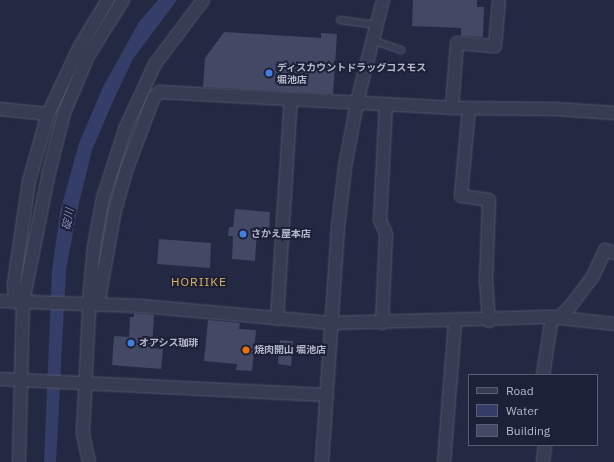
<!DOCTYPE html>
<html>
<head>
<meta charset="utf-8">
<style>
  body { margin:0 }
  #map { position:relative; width:614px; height:462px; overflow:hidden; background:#242943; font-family:"IBM Plex Sans","Noto Sans JP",sans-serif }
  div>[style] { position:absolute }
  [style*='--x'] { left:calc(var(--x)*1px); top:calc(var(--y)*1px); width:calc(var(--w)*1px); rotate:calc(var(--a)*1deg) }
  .water>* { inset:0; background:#353d69 }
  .building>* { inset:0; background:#434865 }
  .roads { filter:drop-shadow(0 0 1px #53576d) drop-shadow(0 0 1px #53576d) }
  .service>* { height:6px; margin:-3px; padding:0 3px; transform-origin:3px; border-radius:3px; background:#383c52 }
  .minor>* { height:12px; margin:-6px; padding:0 6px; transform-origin:6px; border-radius:6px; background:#383c52 }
  .tertiary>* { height:12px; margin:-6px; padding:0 6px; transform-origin:6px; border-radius:6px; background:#383c52 }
  .dots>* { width:11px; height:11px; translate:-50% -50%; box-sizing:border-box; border:2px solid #1d2138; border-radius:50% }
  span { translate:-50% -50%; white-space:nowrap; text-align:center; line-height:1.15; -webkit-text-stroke:4px #1d2138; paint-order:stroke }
  .poi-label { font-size:10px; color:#b5b8cc; font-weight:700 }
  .left { translate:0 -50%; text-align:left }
  .water-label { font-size:11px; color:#828bba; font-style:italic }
  .quarter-label { font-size:12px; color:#deb75f; letter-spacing:1px }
  .legend { position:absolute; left:468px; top:374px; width:130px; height:72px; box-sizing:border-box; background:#1d2138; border:1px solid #5a5d73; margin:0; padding:5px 7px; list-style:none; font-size:12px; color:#b5b8cc }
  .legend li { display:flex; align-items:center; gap:8px; height:20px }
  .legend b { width:20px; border:1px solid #5a5d73 }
</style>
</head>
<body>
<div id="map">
  <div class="water">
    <div style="clip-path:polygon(158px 0,177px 0,133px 59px,114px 99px,92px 150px,77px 211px,66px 270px,56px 462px,44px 462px,52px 271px,60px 212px,79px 143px,103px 87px,139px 22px)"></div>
  </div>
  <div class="building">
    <div style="clip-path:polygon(413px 0,477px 0,477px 7px,484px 7px,483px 37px,461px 36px,461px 28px,412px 26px)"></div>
    <div style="clip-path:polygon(224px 32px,321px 38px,321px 33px,337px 34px,333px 94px,203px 87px,205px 58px)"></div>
    <div style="clip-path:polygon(235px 209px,270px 212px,269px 231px,257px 230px,255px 261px,232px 259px,233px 236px,228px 236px,229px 227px,233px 227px)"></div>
    <div style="clip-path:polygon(159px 239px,211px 243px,210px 268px,157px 264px)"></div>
    <div style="clip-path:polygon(134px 313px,154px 315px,152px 348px,163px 349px,161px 369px,112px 365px,114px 336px,129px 337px,130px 317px,134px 317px)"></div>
    <div style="clip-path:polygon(208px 320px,240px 323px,239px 329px,256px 330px,252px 371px,236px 370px,237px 364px,204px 361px)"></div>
    <div style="clip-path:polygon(280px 340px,293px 341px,291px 366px,278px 364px)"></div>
  </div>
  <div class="roads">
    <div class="service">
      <div style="--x:340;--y:20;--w:36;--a:8"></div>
      <div style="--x:372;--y:40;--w:31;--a:19"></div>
    </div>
    <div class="minor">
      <div style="--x:452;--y:108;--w:65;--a:-85.6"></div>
      <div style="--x:457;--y:43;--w:38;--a:5"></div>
      <div style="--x:495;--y:46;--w:46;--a:-85"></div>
      <div style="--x:0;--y:109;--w:48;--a:5.9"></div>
      <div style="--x:48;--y:114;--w:70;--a:105.8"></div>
      <div style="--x:29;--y:181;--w:104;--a:98.3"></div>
      <div style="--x:14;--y:284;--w:18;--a:87"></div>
      <div style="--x:469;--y:109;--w:87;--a:95.3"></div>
      <div style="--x:461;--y:196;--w:28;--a:8"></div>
      <div style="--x:489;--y:200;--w:81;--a:92.1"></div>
      <div style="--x:486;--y:281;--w:40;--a:85.7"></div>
      <div style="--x:48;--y:114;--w:75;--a:-64.8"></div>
      <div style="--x:80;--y:46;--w:54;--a:-58.7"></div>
      <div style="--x:0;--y:301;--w:141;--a:2"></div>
      <div style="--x:141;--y:306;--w:191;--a:5.1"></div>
      <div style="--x:331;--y:323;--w:221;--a:-1.6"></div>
      <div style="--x:552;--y:317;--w:62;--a:6.4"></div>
      <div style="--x:98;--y:305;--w:97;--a:-79.9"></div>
      <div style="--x:115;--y:210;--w:44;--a:-74.1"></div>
      <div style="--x:127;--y:168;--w:76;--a:-69.2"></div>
      <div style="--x:154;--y:97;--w:8;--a:-40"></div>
      <div style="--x:160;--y:92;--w:292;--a:3.1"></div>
      <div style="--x:452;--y:108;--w:103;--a:0.6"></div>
      <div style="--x:555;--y:109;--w:59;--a:3.9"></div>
      <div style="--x:558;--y:318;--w:15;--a:-42"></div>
      <div style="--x:569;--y:308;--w:40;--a:-53"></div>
      <div style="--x:593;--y:276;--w:29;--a:-65"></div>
      <div style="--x:605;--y:250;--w:9;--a:18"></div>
      <div style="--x:277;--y:319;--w:221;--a:-86.4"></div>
      <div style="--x:382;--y:323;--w:89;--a:-87.4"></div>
      <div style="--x:386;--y:234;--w:15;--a:-113"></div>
      <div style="--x:380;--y:220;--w:115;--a:-87"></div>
      <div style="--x:543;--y:375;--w:59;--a:-81.2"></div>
      <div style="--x:19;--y:462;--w:160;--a:-88.6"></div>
      <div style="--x:23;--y:302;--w:133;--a:-78.7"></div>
      <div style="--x:49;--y:172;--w:61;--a:-75.7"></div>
      <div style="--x:64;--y:113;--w:62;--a:-67.2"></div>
      <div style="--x:88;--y:56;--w:66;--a:-58"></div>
      <div style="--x:89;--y:462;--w:30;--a:-102"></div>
      <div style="--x:83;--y:433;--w:143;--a:-87.2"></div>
      <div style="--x:90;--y:290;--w:43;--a:-84.7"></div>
      <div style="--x:94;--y:247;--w:50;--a:-79.6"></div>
      <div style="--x:103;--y:198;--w:75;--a:-72.1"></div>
      <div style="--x:126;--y:127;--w:69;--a:-65.3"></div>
      <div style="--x:155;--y:64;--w:80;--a:-53.1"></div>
      <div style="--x:444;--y:462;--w:141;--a:-85.5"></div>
      <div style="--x:543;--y:462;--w:17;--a:-83"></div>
    </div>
    <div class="tertiary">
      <div style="--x:0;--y:379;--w:326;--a:2.8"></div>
      <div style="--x:322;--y:462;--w:236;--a:-86.1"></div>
      <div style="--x:338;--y:227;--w:60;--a:-83.3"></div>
      <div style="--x:345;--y:167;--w:66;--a:-79.5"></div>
      <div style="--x:357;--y:102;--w:105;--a:-75.7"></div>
    </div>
  </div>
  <div class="dots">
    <div style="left:269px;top:73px;background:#3f7fe0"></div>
    <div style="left:243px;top:234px;background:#3f7fe0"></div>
    <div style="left:131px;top:343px;background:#3f7fe0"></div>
    <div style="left:246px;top:350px;background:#e8710a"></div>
  </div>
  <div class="poi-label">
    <span class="left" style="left:277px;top:73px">ディスカウントドラッグコスモス<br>堀池店</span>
    <span class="left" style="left:251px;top:234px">さかえ屋本店</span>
    <span class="left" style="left:139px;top:343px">オアシス珈琲</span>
    <span class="left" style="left:254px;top:350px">焼肉開山 堀池店</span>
  </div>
  <div class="water-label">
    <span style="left:68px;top:219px;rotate:-80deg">碇川</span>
  </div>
  <div class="quarter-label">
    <span style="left:199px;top:282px">HORIIKE</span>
  </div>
  <ul class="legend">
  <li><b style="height:5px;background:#383c52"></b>Road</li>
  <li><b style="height:11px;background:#353d69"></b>Water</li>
  <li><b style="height:11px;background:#434865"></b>Building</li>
  </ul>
</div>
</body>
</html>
